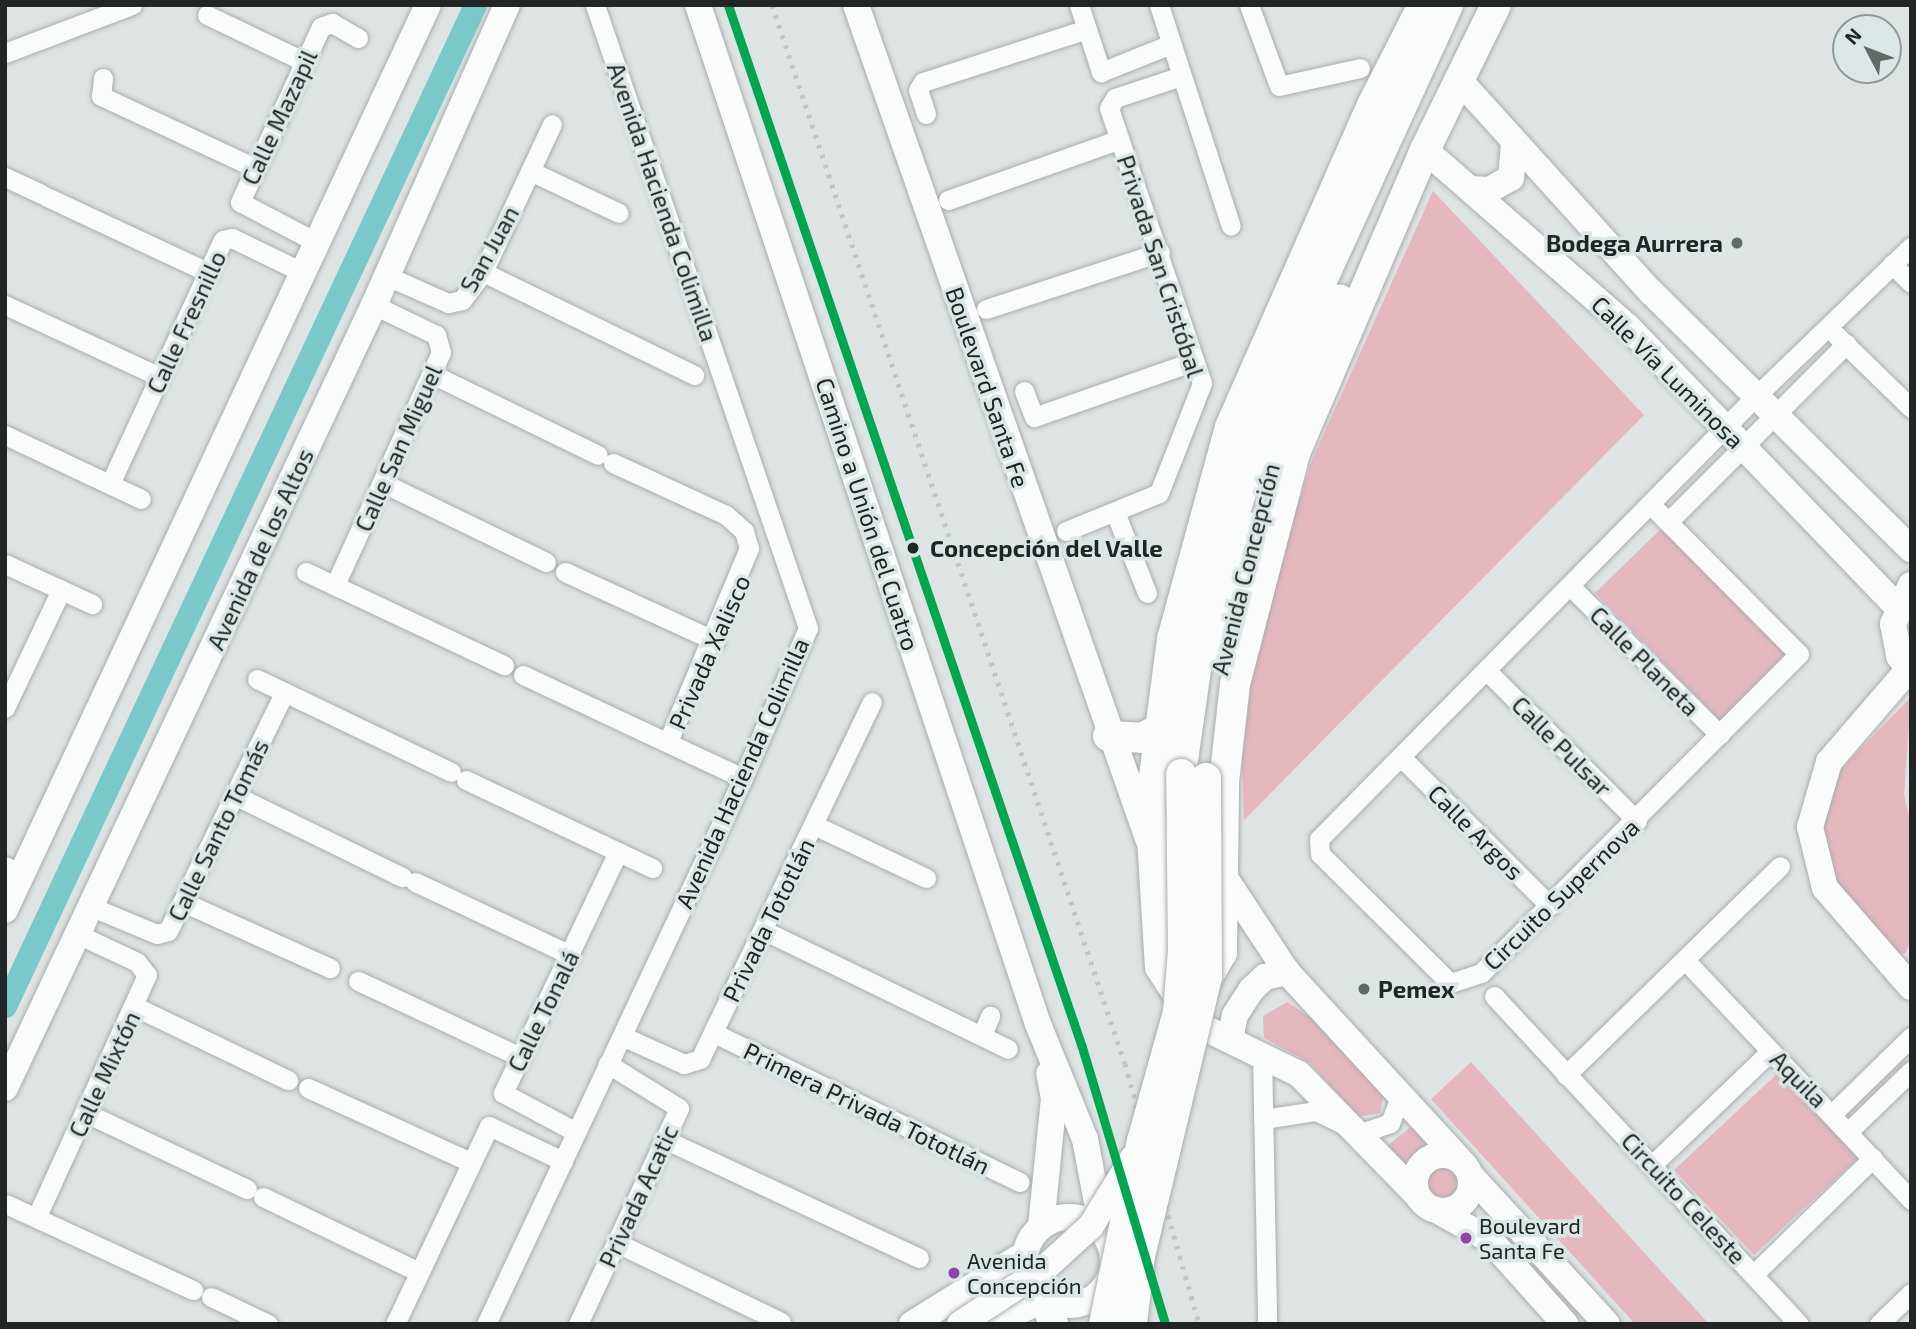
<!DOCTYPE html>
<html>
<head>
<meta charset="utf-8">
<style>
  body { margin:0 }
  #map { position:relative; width:1916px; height:1329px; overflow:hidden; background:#dee3e3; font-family:"Exo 2",sans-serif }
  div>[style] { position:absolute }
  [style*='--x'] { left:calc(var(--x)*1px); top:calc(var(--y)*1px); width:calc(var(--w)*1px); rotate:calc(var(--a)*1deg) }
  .green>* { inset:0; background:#e5b8c0 }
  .round { border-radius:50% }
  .canal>* { height:23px; margin:-11.5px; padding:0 11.5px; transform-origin:11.5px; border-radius:11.5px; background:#78c9c8 }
  .roads { filter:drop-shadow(0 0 2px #a9adad) drop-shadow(0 0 2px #a9adad) }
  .street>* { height:19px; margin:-9.5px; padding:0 9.5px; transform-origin:9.5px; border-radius:9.5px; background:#fafbfb }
  .secondary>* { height:26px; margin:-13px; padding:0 13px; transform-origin:13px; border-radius:13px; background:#fafbfb }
  .secondary>.ring { margin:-13px; padding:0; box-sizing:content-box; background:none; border:26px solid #fafbfb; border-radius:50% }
  .primary>* { height:30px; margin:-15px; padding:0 15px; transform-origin:15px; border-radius:15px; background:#fafbfb }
  .rail>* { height:5px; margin-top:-2.5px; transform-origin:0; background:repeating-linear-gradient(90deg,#c3c4c4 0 3.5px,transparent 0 10.5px) }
  .bridges { filter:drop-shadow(0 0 2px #a9adad) drop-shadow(0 0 2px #a9adad) }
  .secondary-bridge>* { height:26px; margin:-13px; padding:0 13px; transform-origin:13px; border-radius:13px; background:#fafbfb }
  .primary-bridge>* { height:30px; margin:-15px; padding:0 15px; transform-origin:15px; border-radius:15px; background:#fafbfb }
  .rail-1>* { height:9px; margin:-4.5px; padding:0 4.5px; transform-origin:4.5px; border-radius:4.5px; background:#00a651 }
  .dots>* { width:19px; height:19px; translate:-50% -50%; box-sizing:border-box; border:4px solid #dbe6e6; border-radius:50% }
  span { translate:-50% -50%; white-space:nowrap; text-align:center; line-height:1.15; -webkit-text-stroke:7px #dbe6e6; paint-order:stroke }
  .bus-label { font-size:22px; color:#212525 }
  .left { translate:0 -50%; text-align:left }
  .street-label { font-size:24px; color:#212525 }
  .poi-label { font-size:24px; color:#212525; font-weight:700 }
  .right { translate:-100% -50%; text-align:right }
  .stop-label { font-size:24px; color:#212525; font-weight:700 }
  .frame { position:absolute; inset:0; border:7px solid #212525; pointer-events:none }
  .north { position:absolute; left:1832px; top:14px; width:70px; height:70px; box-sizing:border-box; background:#dbe6e6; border:2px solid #919999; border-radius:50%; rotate:312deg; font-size:19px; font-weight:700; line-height:28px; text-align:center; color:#212525 }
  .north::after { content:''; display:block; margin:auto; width:24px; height:32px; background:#636868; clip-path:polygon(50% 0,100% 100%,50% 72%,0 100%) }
</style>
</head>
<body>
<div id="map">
  <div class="green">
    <div style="clip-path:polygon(1433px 191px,1644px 415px,1244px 820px,1242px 759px,1251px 684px,1288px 537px,1312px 460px)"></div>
    <div style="clip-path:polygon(1663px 527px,1789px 658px,1722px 723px,1595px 593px)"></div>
    <div style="clip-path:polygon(1911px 697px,1904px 795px,1911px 824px,1911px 937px,1906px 953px,1896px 953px,1840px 896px,1822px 842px,1823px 804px,1835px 775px)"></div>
    <div style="clip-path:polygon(1287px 1002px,1321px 1024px,1384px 1094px,1380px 1113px,1359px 1117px,1310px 1063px,1264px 1038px,1263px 1016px)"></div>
    <div style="clip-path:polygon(1471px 1062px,1709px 1324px,1635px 1324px,1431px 1099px)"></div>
    <div style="clip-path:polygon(1778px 1073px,1858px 1158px,1754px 1255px,1674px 1170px)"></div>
    <div style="clip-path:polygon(1412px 1126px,1429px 1146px,1403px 1163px,1387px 1146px)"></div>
    <div class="round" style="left:1423px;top:1163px;width:40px;height:40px"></div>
  </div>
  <div class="canal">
    <div style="--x:5;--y:1006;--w:1106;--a:-64.85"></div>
  </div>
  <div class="roads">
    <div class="street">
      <div style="--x:1079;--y:5;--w:71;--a:71.8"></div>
      <div style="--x:1101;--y:72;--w:75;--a:-21.8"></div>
      <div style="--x:1159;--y:5;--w:232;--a:72"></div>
      <div style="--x:1249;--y:5;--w:86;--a:69.7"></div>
      <div style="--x:1279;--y:86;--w:83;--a:-12.5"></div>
      <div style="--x:207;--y:15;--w:106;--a:25.6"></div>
      <div style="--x:5;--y:53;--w:136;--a:-20.7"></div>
      <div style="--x:103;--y:78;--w:18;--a:96"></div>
      <div style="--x:101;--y:96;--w:168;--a:25"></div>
      <div style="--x:926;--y:114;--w:25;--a:-108"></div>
      <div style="--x:918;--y:90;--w:9;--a:-58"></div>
      <div style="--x:923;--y:82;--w:172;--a:-17.9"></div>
      <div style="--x:530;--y:171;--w:98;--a:25.3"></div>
      <div style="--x:5;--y:177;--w:40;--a:25"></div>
      <div style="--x:47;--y:197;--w:179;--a:25.1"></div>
      <div style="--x:948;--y:200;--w:182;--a:-19.5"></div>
      <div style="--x:318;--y:243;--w:88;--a:-152.3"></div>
      <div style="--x:240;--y:202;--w:193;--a:-65.2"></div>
      <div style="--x:321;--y:27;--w:12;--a:-20"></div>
      <div style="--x:332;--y:23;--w:30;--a:30"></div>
      <div style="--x:1892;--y:264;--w:27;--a:45"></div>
      <div style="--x:483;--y:272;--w:235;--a:26"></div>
      <div style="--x:387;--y:276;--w:67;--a:23.9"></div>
      <div style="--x:448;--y:303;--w:14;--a:-12"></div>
      <div style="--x:462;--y:300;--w:35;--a:-53"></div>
      <div style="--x:483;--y:272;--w:163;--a:-65"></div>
      <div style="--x:5;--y:305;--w:171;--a:24.9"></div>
      <div style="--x:986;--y:309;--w:183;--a:-18.1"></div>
      <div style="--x:1836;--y:335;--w:105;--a:44.2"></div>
      <div style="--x:434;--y:375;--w:182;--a:26"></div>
      <div style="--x:1024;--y:391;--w:28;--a:69"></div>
      <div style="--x:1034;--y:417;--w:170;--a:-19.2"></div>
      <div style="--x:5;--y:435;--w:150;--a:25.2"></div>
      <div style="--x:613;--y:463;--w:124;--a:24.7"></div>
      <div style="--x:726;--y:515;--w:24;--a:42"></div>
      <div style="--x:744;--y:531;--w:18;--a:74"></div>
      <div style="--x:749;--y:548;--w:210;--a:112.7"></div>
      <div style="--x:383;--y:483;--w:181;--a:25.9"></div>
      <div style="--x:110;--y:484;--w:269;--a:-65.2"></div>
      <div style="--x:223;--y:240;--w:9;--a:-13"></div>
      <div style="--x:232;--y:238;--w:80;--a:25.9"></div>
      <div style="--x:1650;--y:504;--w:211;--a:45.2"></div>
      <div style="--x:1799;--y:654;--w:450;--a:134.9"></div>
      <div style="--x:1481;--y:973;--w:33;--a:162"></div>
      <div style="--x:1450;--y:983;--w:183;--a:-135.2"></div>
      <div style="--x:1320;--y:854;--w:15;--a:-94"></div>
      <div style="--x:1319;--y:839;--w:624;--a:-45.39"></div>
      <div style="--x:1757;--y:395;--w:214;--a:-43.9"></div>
      <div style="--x:1115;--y:512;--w:87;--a:68.4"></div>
      <div style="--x:1668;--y:522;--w:252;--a:-45"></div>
      <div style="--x:1066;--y:531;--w:100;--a:-22.2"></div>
      <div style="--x:1159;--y:493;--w:118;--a:-68.6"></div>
      <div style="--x:1202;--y:383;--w:290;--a:-108.7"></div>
      <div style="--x:1109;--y:108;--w:12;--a:-59"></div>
      <div style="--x:1115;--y:98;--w:70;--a:-18.4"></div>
      <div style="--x:5;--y:564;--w:96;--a:24.7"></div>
      <div style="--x:306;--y:572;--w:219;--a:25.2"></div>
      <div style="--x:565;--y:572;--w:165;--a:24.7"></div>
      <div style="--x:335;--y:585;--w:256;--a:-65.5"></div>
      <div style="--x:441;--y:352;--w:18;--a:-106"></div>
      <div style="--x:436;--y:335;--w:69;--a:-154.2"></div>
      <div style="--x:1570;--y:586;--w:211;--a:44.8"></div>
      <div style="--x:1487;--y:671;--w:212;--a:45"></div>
      <div style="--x:523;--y:675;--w:243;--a:25.1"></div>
      <div style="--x:257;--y:679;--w:215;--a:25.6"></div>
      <div style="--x:5;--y:708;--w:131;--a:-64.6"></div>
      <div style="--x:1402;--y:758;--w:209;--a:45"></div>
      <div style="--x:466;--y:780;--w:206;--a:25.3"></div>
      <div style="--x:236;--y:796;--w:185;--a:26"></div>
      <div style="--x:814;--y:825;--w:124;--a:25.3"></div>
      <div style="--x:5;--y:866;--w:19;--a:25"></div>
      <div style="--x:415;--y:882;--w:172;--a:25.1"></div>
      <div style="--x:183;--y:902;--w:161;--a:24.2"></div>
      <div style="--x:92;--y:907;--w:70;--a:22.6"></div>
      <div style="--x:157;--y:934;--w:11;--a:-15"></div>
      <div style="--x:168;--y:931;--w:265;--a:-64"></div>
      <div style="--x:763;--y:930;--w:272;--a:25.9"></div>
      <div style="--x:1685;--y:960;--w:330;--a:46.7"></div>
      <div style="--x:358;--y:981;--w:179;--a:25.1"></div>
      <div style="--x:1494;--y:996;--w:448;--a:47.1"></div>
      <div style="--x:136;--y:1007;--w:169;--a:25.7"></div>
      <div style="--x:714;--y:1033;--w:340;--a:26"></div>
      <div style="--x:982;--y:1035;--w:21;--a:-67"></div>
      <div style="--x:622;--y:1036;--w:68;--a:24.3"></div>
      <div style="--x:684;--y:1064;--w:17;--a:-17"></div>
      <div style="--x:700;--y:1059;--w:396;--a:-64.3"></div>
      <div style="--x:1262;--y:1053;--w:271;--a:88.9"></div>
      <div style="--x:1566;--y:1075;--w:299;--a:-44.3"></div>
      <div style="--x:308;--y:1088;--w:176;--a:24.5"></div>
      <div style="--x:86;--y:1113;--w:178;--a:25.3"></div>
      <div style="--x:1833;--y:1113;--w:109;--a:-44.3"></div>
      <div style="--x:1263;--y:1119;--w:54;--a:-8.6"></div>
      <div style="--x:1316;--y:1111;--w:50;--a:26.1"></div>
      <div style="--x:1361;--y:1133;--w:31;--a:-19"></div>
      <div style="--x:1390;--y:1123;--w:28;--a:-69"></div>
      <div style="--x:1849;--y:1131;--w:86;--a:-44.1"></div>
      <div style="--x:576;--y:1132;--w:83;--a:-151.9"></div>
      <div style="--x:503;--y:1093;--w:267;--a:-64.5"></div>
      <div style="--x:666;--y:1140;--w:279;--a:25"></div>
      <div style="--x:1653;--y:1164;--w:163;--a:-43.8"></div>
      <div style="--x:263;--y:1197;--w:173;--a:25.7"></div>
      <div style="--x:6;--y:1204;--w:206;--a:24.7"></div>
      <div style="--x:37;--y:1216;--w:265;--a:-65.5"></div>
      <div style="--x:147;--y:975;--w:16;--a:-128"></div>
      <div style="--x:137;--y:962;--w:64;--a:-155"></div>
      <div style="--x:617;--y:1243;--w:182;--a:25.7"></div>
      <div style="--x:1754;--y:1274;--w:166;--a:-44.3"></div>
      <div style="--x:211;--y:1297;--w:63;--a:25.3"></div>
      <div style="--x:395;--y:1324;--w:219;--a:-64.6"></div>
      <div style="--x:489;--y:1126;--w:82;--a:25.3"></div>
      <div style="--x:486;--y:1324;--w:603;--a:-64.79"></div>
      <div style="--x:743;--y:778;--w:163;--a:-66.6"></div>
      <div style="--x:808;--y:628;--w:658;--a:-108.88"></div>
      <div style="--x:578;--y:1324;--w:238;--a:-64.9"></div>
      <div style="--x:679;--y:1108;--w:84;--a:-148.2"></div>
      <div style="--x:1879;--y:1324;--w:45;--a:-44.1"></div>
    </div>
    <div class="secondary">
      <div style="--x:698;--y:5;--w:1074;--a:71.55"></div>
      <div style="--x:1038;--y:1024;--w:124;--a:67.8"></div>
      <div style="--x:1085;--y:1139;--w:92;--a:79.3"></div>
      <div style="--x:856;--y:5;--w:884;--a:70.7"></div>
      <div style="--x:1461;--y:82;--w:283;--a:47.9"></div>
      <div style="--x:1651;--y:292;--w:366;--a:44.7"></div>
      <div style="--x:1425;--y:150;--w:269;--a:41.1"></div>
      <div style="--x:1628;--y:327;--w:388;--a:46.1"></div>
      <div style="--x:1470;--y:189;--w:19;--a:3"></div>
      <div style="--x:1489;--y:190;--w:25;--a:-29"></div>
      <div style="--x:1511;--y:178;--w:36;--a:-85"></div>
      <div style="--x:1911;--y:585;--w:43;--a:114.8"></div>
      <div style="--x:1893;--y:624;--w:33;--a:79"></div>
      <div style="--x:1899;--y:656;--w:20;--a:53"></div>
      <div style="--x:1908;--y:670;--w:121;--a:130.7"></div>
      <div style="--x:1829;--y:762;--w:68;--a:106.3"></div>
      <div style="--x:1810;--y:827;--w:63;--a:76.2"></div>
      <div style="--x:1825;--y:888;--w:131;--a:49"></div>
      <div style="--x:1221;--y:872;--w:120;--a:56.6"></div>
      <div style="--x:1287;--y:972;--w:254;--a:47.4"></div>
      <div style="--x:5;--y:910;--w:999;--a:-64.95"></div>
      <div style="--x:1180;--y:1016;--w:132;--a:26"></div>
      <div style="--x:1299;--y:1074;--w:169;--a:45.7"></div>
      <div style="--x:1230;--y:1040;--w:25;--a:-79"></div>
      <div style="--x:1235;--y:1015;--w:30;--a:-57"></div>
      <div style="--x:1251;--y:990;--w:19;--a:-43"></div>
      <div style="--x:1265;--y:977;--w:23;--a:-13"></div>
      <div style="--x:5;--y:1088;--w:866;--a:-64.77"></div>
      <div style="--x:374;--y:305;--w:328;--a:-66.1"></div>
      <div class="ring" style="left:1415px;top:1155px;width:30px;height:30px"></div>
      <div style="--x:1470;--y:1175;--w:202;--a:47.4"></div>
      <div style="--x:1440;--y:1212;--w:57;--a:29.2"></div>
      <div style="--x:1490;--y:1240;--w:113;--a:48.2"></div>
      <div class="ring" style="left:1025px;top:1217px;width:62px;height:62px"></div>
      <div style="--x:1041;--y:1226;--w:129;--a:-84.2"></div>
      <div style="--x:1054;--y:1098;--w:25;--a:-101"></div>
      <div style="--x:912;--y:1324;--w:133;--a:-31.8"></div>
      <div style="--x:990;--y:1324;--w:61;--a:-24.1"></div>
    </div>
    <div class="primary">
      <div style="--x:1423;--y:5;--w:112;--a:117"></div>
      <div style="--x:1372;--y:105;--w:352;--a:113.8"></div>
      <div style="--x:1230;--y:427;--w:220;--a:105.3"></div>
      <div style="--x:1172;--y:639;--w:167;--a:97.5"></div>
      <div style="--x:1150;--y:805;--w:162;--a:86.5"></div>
      <div style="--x:1160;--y:967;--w:27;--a:57"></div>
      <div style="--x:1175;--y:990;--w:27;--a:-6"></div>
      <div style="--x:1202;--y:987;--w:39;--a:-60"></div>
      <div style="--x:1222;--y:953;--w:171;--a:-89.3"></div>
      <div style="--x:1224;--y:782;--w:99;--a:-83.6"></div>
      <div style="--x:1235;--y:684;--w:239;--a:-75.4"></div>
      <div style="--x:1295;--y:453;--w:330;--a:-66.8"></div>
      <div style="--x:1425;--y:150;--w:161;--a:-63.9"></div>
      <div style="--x:1267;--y:476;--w:81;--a:-71.3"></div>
      <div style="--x:1293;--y:399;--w:110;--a:-64.8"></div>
      <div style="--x:1222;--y:656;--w:132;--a:-76.9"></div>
      <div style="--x:1108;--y:736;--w:34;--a:3"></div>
      <div style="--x:1142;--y:738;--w:19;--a:-28"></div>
      <div style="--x:1181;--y:774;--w:155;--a:-81.8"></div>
      <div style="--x:1203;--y:621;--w:239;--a:-73.5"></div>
      <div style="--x:1271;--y:392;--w:426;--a:-65.4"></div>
      <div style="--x:1046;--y:1299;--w:26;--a:74"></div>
    </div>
  </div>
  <div class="rail">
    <div style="--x:772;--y:5;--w:1116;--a:71.57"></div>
    <div style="--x:1125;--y:1064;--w:270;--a:74.1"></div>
  </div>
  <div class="bridges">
    <div class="secondary-bridge">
      <div style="--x:960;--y:1324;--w:102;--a:-33.4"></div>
      <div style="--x:1045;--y:1268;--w:62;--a:-42.4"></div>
      <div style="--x:1091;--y:1226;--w:80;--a:-58.3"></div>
    </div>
    <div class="primary-bridge">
      <div style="--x:1104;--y:1324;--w:187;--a:-78.3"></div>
      <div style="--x:1142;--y:1141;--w:134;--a:-74.4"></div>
      <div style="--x:1178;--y:1012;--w:61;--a:-85.3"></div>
      <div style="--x:1183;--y:951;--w:177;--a:-90.6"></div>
      <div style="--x:1132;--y:1324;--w:68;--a:-83.3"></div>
      <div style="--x:1140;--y:1256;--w:287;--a:-76.5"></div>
      <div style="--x:1207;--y:977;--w:199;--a:-90.3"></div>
    </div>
  </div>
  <div class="rail-1">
    <div style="--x:728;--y:5;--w:1100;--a:71.24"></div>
    <div style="--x:1082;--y:1047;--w:289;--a:73.3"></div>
  </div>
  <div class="dots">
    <div style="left:1737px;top:243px;background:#636868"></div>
    <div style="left:913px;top:548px;background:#212525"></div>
    <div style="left:1364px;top:989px;background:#636868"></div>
    <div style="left:1466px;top:1238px;background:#8e44ad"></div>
    <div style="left:954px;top:1273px;background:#8e44ad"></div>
  </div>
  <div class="bus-label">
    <span class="left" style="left:1479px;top:1238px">Boulevard<br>Santa Fe</span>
    <span class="left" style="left:967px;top:1273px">Avenida<br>Concepción</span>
  </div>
  <div class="street-label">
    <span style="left:279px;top:117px;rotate:-65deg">Calle Mazapil</span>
    <span style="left:663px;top:202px;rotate:71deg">Avenida Hacienda Colimilla</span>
    <span style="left:489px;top:249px;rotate:-61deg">San Juan</span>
    <span style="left:1161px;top:266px;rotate:72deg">Privada San Cristóbal</span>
    <span style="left:186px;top:322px;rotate:-65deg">Calle Fresnillo</span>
    <span style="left:1668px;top:372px;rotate:45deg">Calle Vía Luminosa</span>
    <span style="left:988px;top:387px;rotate:71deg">Boulevard Santa Fe</span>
    <span style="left:398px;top:448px;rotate:-66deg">Calle San Miguel</span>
    <span style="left:868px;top:514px;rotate:72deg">Camino a Unión del Cuatro</span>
    <span style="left:260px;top:549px;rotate:-65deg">Avenida de los Altos</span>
    <span style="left:1245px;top:569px;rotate:-76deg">Avenida Concepción</span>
    <span style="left:709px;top:652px;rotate:-66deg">Privada Xalisco</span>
    <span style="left:1645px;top:661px;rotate:45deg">Calle Planeta</span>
    <span style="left:1562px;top:746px;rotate:45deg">Calle Pulsar</span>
    <span style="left:742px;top:773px;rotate:-66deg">Avenida Hacienda Colimilla</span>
    <span style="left:218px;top:830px;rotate:-64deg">Calle Santo Tomás</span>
    <span style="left:1476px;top:832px;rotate:45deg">Calle Argos</span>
    <span style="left:1561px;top:894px;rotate:-44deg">Circuito Supernova</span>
    <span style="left:768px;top:920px;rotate:-64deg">Privada Tototlán</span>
    <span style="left:543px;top:1011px;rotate:-64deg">Calle Tonalá</span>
    <span style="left:104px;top:1074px;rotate:-65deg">Calle Mixtón</span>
    <span style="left:1799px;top:1079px;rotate:45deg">Aquila</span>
    <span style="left:867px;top:1108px;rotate:26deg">Primera Privada Tototlán</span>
    <span style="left:638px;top:1196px;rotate:-65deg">Privada Acatic</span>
    <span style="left:1684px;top:1198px;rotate:47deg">Circuito Celeste</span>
  </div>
  <div class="poi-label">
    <span class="right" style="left:1723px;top:243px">Bodega Aurrera</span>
    <span class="left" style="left:1378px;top:989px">Pemex</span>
  </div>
  <div class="stop-label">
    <span class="left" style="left:930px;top:548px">Concepción del Valle</span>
  </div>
  <div class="frame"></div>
  <div class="north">N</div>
</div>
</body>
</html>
